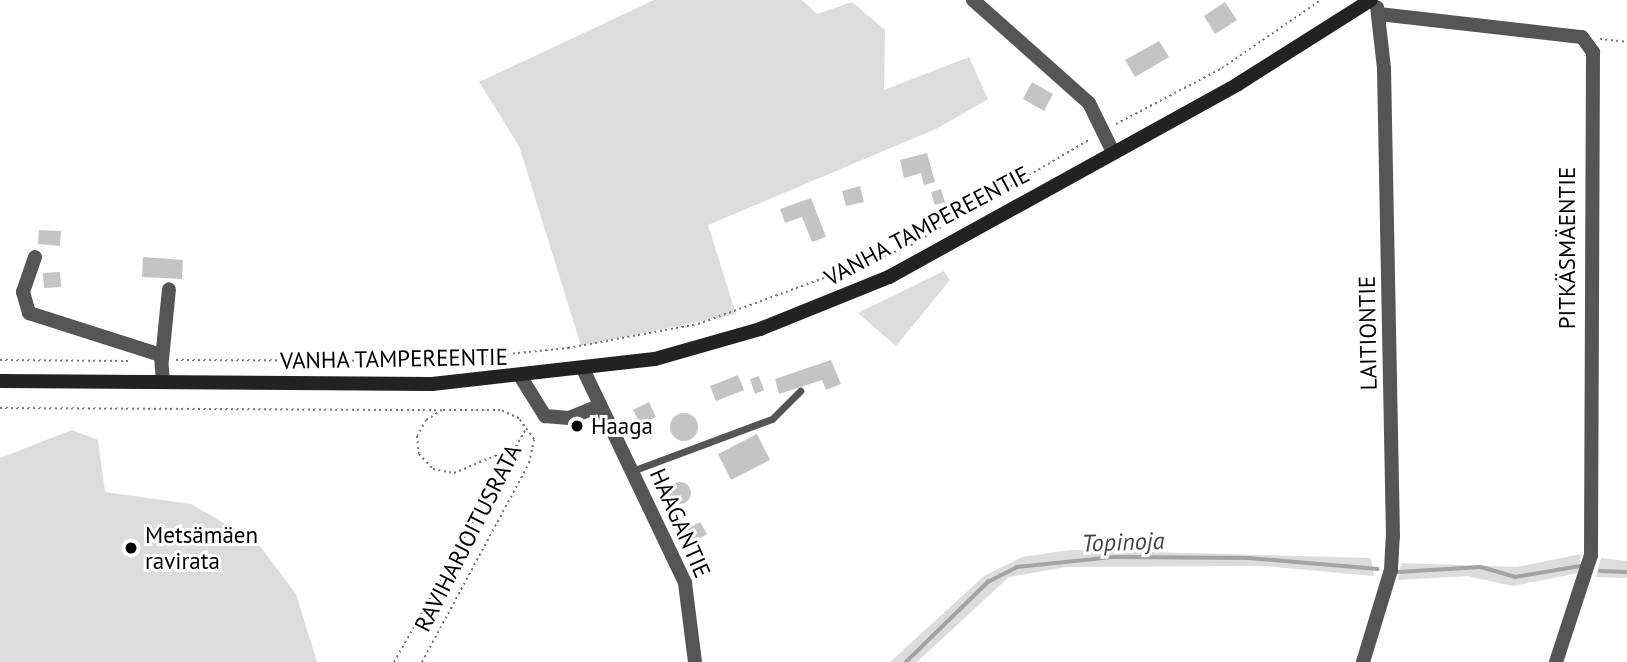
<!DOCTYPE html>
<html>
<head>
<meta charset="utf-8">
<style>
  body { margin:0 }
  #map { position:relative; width:1627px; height:662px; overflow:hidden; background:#fff; font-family:"PT Sans",sans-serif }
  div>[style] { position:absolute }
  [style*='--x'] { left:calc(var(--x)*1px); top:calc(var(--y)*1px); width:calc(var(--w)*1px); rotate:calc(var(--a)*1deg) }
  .green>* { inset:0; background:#dcdcdc }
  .stream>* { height:3.5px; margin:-1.75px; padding:0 1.75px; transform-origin:1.75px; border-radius:1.75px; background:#a3a3a3 }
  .building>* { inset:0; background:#c4c4c4 }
  .round { border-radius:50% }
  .path>* { height:2px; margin-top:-1px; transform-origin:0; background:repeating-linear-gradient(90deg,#777 0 2px,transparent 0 5.5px) }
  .lane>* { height:7px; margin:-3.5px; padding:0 3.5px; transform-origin:3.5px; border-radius:3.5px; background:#555 }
  .street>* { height:14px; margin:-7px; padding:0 7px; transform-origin:7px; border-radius:7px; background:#555 }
  .secondary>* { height:14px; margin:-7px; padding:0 7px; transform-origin:7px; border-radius:7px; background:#222 }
  .dots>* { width:19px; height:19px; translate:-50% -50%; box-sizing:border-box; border:4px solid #fff; border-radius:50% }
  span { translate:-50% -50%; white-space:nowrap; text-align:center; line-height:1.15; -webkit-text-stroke:6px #fff; paint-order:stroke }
  .street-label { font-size:23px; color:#000 }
  .poi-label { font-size:23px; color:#000 }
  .left { translate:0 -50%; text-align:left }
  .water-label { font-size:24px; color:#444; font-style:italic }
</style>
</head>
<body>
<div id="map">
  <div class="green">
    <div style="clip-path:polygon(654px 0,802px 0,817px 14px,852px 2px,885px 30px,884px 90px,969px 57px,988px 99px,938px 128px,708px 225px,736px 314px,581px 346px,519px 146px,479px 82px)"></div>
    <div style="clip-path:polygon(944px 271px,950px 280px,896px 346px,858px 313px)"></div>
    <div style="clip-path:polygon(72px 430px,98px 440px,105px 492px,191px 504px,257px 542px,296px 594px,317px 662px,0 662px,0 458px)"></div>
    <div style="clip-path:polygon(1070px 550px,1371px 558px,1374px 576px,1265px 566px,1066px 567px,1009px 577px,917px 662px,890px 662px,984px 576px,1022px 557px)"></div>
    <div style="clip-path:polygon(1581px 554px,1578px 573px,1513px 586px,1467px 576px,1398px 580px,1401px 563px,1516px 567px)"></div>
    <div style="clip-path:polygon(1601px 558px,1627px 561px,1627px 578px,1596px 577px)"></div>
  </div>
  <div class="stream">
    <div style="--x:1600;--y:571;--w:27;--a:2"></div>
    <div style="--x:1398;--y:572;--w:83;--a:-3.4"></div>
    <div style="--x:1481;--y:567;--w:35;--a:16"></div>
    <div style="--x:1515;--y:577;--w:66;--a:-9.6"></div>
    <div style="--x:906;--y:662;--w:115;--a:-44.3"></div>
    <div style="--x:988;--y:582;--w:33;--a:-27"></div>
    <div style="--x:1017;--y:567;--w:98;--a:-5.9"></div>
    <div style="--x:1114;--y:557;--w:135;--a:0.4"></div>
    <div style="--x:1249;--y:558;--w:129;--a:4.9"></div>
  </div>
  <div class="building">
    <div style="clip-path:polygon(1225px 2px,1237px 20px,1215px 34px,1204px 16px)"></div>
    <div style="clip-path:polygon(1159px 41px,1169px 57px,1135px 77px,1125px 60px)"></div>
    <div style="clip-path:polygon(1032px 82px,1053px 94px,1044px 111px,1023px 99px)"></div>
    <div style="clip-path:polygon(927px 153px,935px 182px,924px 185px,921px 173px,904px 178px,900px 160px)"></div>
    <div style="clip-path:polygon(860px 186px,864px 202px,846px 206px,842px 191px)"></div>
    <div style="clip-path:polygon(941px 189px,945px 202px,935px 205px,931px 192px)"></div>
    <div style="clip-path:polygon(811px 198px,826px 237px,812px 242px,802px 217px,785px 223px,780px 209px)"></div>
    <div style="clip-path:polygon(39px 230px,61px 231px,60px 246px,38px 244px)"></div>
    <div style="clip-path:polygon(143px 257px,183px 260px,182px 279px,142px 277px)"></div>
    <div style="clip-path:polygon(60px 272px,61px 287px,44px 288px,43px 273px)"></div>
    <div style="clip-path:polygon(831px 360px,841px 384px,826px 390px,822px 380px,779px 394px,775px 379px)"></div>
    <div style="clip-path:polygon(738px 375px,744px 390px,716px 401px,710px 386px)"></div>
    <div style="clip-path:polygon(759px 376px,764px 390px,755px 394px,750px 379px)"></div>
    <div style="clip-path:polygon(649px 402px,656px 417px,640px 424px,633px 410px)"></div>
    <div class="round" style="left:670px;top:413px;width:28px;height:28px"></div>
    <div style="clip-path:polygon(757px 434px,770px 460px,731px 480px,718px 454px)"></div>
    <div class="round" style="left:669px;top:482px;width:22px;height:22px"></div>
    <div style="clip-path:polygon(700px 522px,707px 534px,690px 544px,683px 531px)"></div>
  </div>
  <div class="path">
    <div style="--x:1600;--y:39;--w:27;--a:6"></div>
    <div style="--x:1116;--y:124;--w:120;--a:-27.8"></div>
    <div style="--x:1222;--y:68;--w:120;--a:-34.5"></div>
    <div style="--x:0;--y:360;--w:132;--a:0.4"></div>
    <div style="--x:176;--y:360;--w:260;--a:0.2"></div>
    <div style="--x:436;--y:361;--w:133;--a:-5.6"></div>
    <div style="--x:568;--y:348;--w:132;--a:-10.5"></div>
    <div style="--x:698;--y:324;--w:221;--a:-20.1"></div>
    <div style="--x:906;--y:248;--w:214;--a:-30.6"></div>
    <div style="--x:0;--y:408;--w:441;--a:0.3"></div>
    <div style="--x:394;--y:662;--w:268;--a:-60.5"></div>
    <div style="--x:422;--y:662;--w:226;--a:-61.7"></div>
    <div style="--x:529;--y:463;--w:25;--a:-78"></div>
    <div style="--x:534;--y:439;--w:26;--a:-126"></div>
    <div style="--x:519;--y:418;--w:21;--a:-157"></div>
    <div style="--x:500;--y:410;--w:58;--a:180"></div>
    <div style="--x:442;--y:410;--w:19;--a:148"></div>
    <div style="--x:426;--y:420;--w:18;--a:119"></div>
    <div style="--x:417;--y:436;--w:18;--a:84"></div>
    <div style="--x:419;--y:454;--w:21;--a:47"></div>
    <div style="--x:433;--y:469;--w:21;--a:11"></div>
    <div style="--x:454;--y:473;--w:60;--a:-22.7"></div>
  </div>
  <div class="lane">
    <div style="--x:632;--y:471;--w:149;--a:-20.4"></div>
    <div style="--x:772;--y:419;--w:40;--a:-45"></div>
  </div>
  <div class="street">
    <div style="--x:973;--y:0;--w:155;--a:41.6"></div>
    <div style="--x:1089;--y:103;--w:55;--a:63.9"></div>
    <div style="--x:1379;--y:14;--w:204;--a:6.5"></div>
    <div style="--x:1582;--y:37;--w:19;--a:54"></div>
    <div style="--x:1593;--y:52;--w:503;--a:90.23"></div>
    <div style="--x:1591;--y:555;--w:113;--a:108.1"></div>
    <div style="--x:35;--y:257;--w:37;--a:109"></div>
    <div style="--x:23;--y:292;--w:22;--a:74"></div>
    <div style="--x:29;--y:313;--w:139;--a:17.7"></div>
    <div style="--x:161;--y:355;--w:27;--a:86"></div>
    <div style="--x:162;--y:359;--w:70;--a:-84.3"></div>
    <div style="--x:584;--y:371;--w:235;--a:64.5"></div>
    <div style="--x:685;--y:583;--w:80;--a:82.8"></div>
    <div style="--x:522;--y:379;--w:44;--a:58.1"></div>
    <div style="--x:545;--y:416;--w:24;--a:5"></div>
    <div style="--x:569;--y:418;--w:32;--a:-22"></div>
    <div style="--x:1363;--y:662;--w:96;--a:-73.1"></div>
    <div style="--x:1391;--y:570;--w:33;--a:-87"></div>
    <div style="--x:1393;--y:537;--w:469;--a:-91.1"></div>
    <div style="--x:1384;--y:68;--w:61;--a:-96.5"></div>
  </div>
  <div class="secondary">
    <div style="--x:0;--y:381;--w:432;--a:0.4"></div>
    <div style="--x:432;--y:384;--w:224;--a:-6.4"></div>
    <div style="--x:655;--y:359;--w:109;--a:-15.9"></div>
    <div style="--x:760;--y:329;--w:139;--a:-22"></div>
    <div style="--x:889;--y:277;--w:399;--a:-28.9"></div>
    <div style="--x:1238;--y:84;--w:157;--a:-32.3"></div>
  </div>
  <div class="dots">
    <div style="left:577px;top:426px;background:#000"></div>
    <div style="left:131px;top:548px;background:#000"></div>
  </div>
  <div class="street-label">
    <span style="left:927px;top:226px;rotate:-28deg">VANHA TAMPEREENTIE</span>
    <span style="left:1567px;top:248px;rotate:-90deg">PITKÄSMÄENTIE</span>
    <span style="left:1368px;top:333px;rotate:-91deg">LAITIONTIE</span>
    <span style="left:394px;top:359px;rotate:-1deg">VANHA TAMPEREENTIE</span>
    <span style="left:680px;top:523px;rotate:66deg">HAAGANTIE</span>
    <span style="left:468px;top:538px;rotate:-63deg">RAVIHARJOITUSRATA</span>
  </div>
  <div class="poi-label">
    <span class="left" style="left:591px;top:426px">Haaga</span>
    <span class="left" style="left:145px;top:548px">Metsämäen<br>ravirata</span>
  </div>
  <div class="water-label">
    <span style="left:1123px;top:542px;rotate:-2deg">Topinoja</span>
  </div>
</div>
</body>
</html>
